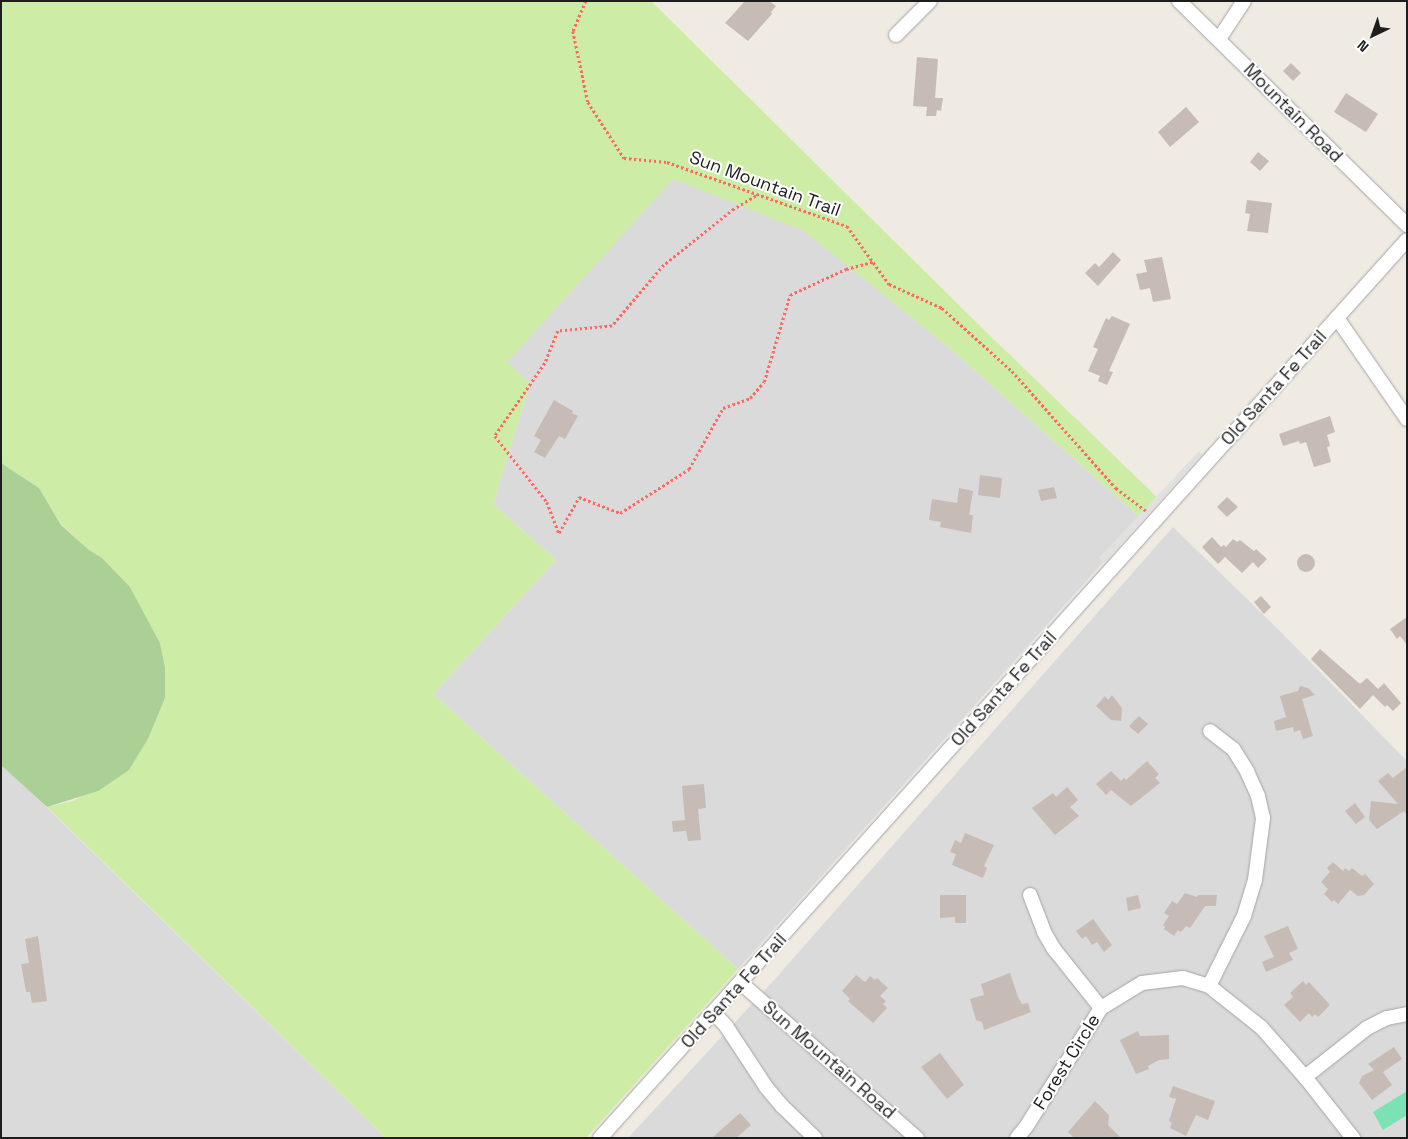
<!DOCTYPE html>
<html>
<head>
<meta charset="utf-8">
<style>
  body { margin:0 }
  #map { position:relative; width:1408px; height:1139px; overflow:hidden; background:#efeae2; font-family:"Space Grotesk",sans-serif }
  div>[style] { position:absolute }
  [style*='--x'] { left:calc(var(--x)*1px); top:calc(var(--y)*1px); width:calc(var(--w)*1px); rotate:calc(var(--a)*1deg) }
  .residential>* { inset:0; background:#dbdada }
  .grass>* { inset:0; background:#cdeca5 }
  .forest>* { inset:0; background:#aad095 }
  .pitch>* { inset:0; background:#7ce2b4 }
  .parking>* { inset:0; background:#e1e1e1 }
  .building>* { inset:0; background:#c7bbb5 }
  .round { border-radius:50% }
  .path>* { height:2.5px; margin-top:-1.25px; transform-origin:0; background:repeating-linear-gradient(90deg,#ff6963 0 2.5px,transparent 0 5px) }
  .roads { filter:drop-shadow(0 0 1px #a4a4a4) drop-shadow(0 0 1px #a4a4a4) }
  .minor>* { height:14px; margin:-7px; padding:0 7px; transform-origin:7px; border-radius:7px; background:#fff }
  span { translate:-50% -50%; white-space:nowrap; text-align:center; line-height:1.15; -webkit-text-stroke:4px #fff; paint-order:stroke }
  .street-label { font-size:18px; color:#1d1d1d }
  .frame { position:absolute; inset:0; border:2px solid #1d1d1d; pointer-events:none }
  .north { position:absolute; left:1348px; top:10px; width:50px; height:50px; -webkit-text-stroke:4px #fff; paint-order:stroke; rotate:222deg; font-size:14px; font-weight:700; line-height:20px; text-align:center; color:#1d1d1d }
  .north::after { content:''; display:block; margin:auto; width:18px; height:22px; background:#1d1d1d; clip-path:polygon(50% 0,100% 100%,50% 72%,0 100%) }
</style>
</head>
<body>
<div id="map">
  <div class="residential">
    <div style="clip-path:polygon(673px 178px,804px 230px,946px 345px,1142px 519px,738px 969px,433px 694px,556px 560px,493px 504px,530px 383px,506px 362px)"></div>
    <div style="clip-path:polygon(1173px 527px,1281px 632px,1407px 761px,1407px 1138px,628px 1138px,775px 979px)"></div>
    <div style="clip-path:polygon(2px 764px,386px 1138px,1px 1138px)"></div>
  </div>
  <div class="grass">
    <div style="clip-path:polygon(1px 1px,651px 1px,978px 324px,1160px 500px,1142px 519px,946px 345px,804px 231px,673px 179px,507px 362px,530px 383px,493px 504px,556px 560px,433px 694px,738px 969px,586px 1138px,386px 1138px,47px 807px,73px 801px,129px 770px,148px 739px,165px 698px,160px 643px,130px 587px,102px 558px,89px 550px,61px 524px,39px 488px,1px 463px)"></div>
  </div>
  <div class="forest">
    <div style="clip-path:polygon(1px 463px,39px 488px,61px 525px,89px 550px,102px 558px,130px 587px,160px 643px,165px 668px,165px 698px,148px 739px,129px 770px,98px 791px,47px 807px,1px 765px)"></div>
  </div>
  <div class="pitch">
    <div style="clip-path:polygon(1407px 1091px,1407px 1115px,1383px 1130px,1373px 1112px)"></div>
  </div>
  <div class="parking">
    <div style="clip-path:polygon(1199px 451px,1202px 454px,1104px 563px,1099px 558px)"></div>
  </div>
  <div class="building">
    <div style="clip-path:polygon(745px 1px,769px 1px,776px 6px,771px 12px,772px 14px,748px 41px,725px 23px)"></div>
    <div style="clip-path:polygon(917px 57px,938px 59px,935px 98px,943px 98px,941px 111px,937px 110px,936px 116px,926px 116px,927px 107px,913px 106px)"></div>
    <div style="clip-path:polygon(1291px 63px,1301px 73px,1293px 81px,1283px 71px)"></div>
    <div style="clip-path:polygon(1346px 93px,1378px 114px,1366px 132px,1334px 112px)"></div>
    <div style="clip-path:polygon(1186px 107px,1199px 122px,1170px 147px,1158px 132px)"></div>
    <div style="clip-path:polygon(1258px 152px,1269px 161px,1260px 171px,1250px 162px)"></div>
    <div style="clip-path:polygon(1247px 200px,1272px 203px,1268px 233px,1247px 231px,1250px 214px,1245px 213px)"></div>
    <div style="clip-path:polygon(1113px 252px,1121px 260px,1098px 286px,1085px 273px,1095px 263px,1099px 267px)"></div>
    <div style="clip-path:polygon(1162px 257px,1171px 299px,1153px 302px,1150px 288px,1140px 290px,1136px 274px,1147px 272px,1144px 260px)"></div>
    <div style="clip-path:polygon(1112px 316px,1130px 324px,1109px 371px,1113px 372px,1107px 385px,1098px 381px,1100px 376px,1088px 371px,1098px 349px,1093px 347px,1106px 318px,1109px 320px)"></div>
    <div style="clip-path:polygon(554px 400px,573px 411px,572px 413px,578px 416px,565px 439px,559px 436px,545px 458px,534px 452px,541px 440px,534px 436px)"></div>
    <div style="clip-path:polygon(1330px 416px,1335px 432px,1327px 435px,1330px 446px,1327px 447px,1331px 462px,1314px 467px,1306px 442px,1300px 444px,1299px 441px,1283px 446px,1279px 434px)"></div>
    <div style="clip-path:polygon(980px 475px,1002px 478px,1000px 498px,978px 495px)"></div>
    <div style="clip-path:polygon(1054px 487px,1057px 498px,1041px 501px,1038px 490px)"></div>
    <div style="clip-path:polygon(959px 488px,973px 491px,969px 515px,973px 515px,971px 533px,940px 527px,941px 522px,929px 520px,932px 499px,957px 503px)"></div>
    <div style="clip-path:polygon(1227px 497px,1238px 507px,1227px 517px,1217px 507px)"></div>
    <div style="clip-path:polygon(1212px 537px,1221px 547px,1224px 545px,1226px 547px,1233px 539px,1237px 542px,1240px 540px,1254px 551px,1256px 549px,1267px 559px,1258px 568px,1253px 562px,1242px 573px,1225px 557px,1218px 564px,1202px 547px)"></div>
    <div class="round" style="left:1297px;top:554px;width:18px;height:18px"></div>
    <div style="clip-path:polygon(1261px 596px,1271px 607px,1264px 614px,1254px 602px)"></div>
    <div style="clip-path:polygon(1407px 617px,1407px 645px,1400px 636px,1397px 639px,1390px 629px)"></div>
    <div style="clip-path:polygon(1320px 649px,1360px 684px,1367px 678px,1378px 689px,1384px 683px,1401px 703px,1393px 711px,1387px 705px,1385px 707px,1373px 695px,1360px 709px,1311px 659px)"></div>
    <div style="clip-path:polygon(1300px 686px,1308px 688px,1315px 695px,1302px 699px,1313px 736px,1303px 739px,1300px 730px,1294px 732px,1293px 727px,1276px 731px,1274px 721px,1286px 717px,1280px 696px,1298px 691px)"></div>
    <div style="clip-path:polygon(1112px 695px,1122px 708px,1121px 721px,1111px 720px,1096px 706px,1105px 696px,1108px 700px)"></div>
    <div style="clip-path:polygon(1139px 716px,1148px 724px,1138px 734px,1129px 726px)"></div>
    <div style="clip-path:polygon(1147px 761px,1159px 774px,1155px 778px,1160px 783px,1131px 806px,1111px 790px,1106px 795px,1096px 784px,1111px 771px,1121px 781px,1124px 778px,1126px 780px)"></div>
    <div style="clip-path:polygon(1407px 767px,1407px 815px,1404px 811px,1377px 829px,1369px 820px,1371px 801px,1398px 804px,1378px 781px,1388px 773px,1393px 778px)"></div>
    <div style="clip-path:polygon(704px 784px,706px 808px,698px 809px,701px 840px,688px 841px,686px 831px,673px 832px,672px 821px,685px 820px,682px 786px)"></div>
    <div style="clip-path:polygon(1067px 787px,1078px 800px,1070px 807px,1079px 816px,1055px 835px,1032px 808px,1053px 793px,1056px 797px)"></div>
    <div style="clip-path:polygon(1355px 803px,1365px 817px,1356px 824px,1345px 811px)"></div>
    <div style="clip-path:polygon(965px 833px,994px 845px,984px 866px,987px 868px,983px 878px,952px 865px,956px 854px,950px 852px,955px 840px,961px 843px)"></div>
    <div style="clip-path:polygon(1333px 862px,1343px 871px,1345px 868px,1349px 871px,1352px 868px,1362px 876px,1365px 874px,1374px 884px,1364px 895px,1358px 896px,1350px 890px,1338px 904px,1334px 900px,1332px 902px,1324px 894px,1328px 889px,1321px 882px,1330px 872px,1327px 868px)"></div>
    <div style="clip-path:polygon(1185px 893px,1197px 897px,1198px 895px,1217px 895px,1216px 906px,1205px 906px,1190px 928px,1186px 926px,1181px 932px,1178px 930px,1174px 936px,1164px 929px,1165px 927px,1163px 925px,1169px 916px,1164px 913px,1172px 901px,1177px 904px)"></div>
    <div style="clip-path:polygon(940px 895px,966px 895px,966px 923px,955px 923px,955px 917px,940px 918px)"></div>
    <div style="clip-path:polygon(1138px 895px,1141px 908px,1128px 911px,1126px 898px)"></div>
    <div style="clip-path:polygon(1093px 919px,1112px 945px,1104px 952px,1097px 942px,1092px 945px,1086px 936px,1082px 939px,1076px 931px)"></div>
    <div style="clip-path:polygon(1288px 926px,1298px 949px,1289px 953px,1293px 960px,1266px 972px,1262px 962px,1274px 957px,1264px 936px)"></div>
    <div style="clip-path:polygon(38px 936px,47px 1001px,32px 1003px,30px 992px,26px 992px,21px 964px,29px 963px,25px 939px)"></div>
    <div style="clip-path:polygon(1010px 973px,1018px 997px,1022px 1004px,1028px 1003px,1031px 1012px,984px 1030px,982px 1022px,976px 1020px,970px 999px,984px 995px,981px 984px)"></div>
    <div style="clip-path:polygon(856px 975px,865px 982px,870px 976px,875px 980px,877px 978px,888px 988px,880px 996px,886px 1001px,883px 1004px,887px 1008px,873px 1023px,848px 1001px,850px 999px,842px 991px)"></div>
    <div style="clip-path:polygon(1303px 981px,1306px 985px,1309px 982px,1330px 1005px,1318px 1017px,1315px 1014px,1312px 1017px,1309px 1013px,1300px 1022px,1284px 1005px,1293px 997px,1290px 993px)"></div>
    <div style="clip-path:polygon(1138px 1031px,1140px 1036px,1169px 1035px,1169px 1059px,1159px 1060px,1148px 1066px,1149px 1069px,1136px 1074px,1120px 1040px)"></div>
    <div style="clip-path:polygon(1394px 1047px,1402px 1059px,1383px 1072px,1392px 1085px,1372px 1100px,1359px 1083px,1362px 1076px,1374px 1070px,1368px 1064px)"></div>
    <div style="clip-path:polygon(940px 1053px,964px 1085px,947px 1099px,921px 1067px)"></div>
    <div style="clip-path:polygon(1173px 1086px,1215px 1101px,1208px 1120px,1196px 1115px,1186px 1136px,1170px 1128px,1172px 1123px,1169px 1121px,1176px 1099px,1169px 1097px)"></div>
    <div style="clip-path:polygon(1095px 1101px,1109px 1115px,1108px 1125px,1121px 1138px,1074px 1138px,1068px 1132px)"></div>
    <div style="clip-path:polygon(740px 1113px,751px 1125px,736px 1138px,712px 1138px)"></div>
  </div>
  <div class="path">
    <div style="--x:586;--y:1;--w:33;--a:113"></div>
    <div style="--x:573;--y:31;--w:73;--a:78.1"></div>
    <div style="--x:588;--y:102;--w:67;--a:57.3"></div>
    <div style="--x:624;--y:158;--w:43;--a:5.3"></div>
    <div style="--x:667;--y:162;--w:191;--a:19.6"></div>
    <div style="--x:847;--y:226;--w:72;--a:54.1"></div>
    <div style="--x:889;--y:284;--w:58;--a:24.4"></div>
    <div style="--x:942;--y:308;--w:94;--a:42"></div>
    <div style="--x:1012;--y:371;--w:157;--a:48.4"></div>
    <div style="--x:1116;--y:488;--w:40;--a:37"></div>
    <div style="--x:756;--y:196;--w:26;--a:149"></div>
    <div style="--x:734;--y:209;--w:90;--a:141.3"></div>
    <div style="--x:664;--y:265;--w:80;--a:130.4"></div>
    <div style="--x:612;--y:326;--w:54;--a:174.7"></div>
    <div style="--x:558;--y:331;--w:35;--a:112"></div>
    <div style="--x:545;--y:363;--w:88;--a:124.4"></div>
    <div style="--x:495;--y:436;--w:84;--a:51.8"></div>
    <div style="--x:547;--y:502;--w:33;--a:69"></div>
    <div style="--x:559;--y:533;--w:41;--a:-60.9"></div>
    <div style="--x:579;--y:497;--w:44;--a:21.3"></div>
    <div style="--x:620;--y:513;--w:82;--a:-32.5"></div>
    <div style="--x:689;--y:469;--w:70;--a:-60.9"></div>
    <div style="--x:723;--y:408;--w:29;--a:-20"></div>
    <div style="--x:750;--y:398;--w:21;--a:-49"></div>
    <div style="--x:764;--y:382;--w:91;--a:-73.4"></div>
    <div style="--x:790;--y:295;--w:62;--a:-24.9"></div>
    <div style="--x:846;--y:269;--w:28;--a:-15"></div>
  </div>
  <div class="roads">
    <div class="minor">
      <div style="--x:1179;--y:1;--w:320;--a:44.5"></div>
      <div style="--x:896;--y:35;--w:48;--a:-45"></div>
      <div style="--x:1219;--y:39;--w:45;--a:-56.7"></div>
      <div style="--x:1337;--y:318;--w:123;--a:55.3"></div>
      <div style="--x:1030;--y:895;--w:40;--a:69"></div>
      <div style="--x:1044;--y:932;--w:20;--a:60"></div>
      <div style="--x:1054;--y:949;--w:75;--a:51.5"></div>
      <div style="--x:741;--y:983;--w:235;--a:41.4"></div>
      <div style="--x:1209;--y:986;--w:78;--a:-63.4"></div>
      <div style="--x:1244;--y:916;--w:38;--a:-73"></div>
      <div style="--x:1255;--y:880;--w:63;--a:-82.6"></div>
      <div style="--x:1263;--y:818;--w:23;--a:-103"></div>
      <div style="--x:1258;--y:796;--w:27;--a:-114"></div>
      <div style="--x:1247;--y:771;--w:26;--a:-122"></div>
      <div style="--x:1233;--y:749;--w:29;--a:-142"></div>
      <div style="--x:714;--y:1013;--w:18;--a:47"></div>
      <div style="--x:726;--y:1026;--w:73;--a:56.7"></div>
      <div style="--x:766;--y:1087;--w:25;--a:50"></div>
      <div style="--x:782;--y:1106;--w:46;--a:44.1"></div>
      <div style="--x:1305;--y:1077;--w:79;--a:-38.3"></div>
      <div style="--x:1367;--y:1028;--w:22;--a:-27"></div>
      <div style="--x:1387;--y:1018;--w:20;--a:-11"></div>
      <div style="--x:600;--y:1138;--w:1207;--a:-48.06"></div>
      <div style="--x:1017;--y:1138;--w:14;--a:-51"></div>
      <div style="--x:1026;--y:1127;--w:141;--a:-57.8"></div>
      <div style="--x:1101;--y:1008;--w:48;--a:-31.4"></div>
      <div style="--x:1142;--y:983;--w:41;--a:-7"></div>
      <div style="--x:1183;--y:978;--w:27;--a:17"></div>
      <div style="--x:1209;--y:986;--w:66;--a:38.3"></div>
      <div style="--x:1261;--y:1027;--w:67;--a:48.7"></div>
      <div style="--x:1305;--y:1077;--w:78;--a:51.8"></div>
    </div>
  </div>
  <div class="street-label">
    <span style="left:1293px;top:113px;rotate:45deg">Mountain Road</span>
    <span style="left:765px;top:184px;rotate:20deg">Sun Mountain Trail</span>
    <span style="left:1274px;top:388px;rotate:-48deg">Old Santa Fe Trail</span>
    <span style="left:1004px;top:689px;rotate:-48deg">Old Santa Fe Trail</span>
    <span style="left:734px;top:991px;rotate:-48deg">Old Santa Fe Trail</span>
    <span style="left:829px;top:1060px;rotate:41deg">Sun Mountain Road</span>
    <span style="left:1067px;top:1062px;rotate:-58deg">Forest Circle</span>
  </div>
  <div class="frame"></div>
  <div class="north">N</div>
</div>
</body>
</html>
